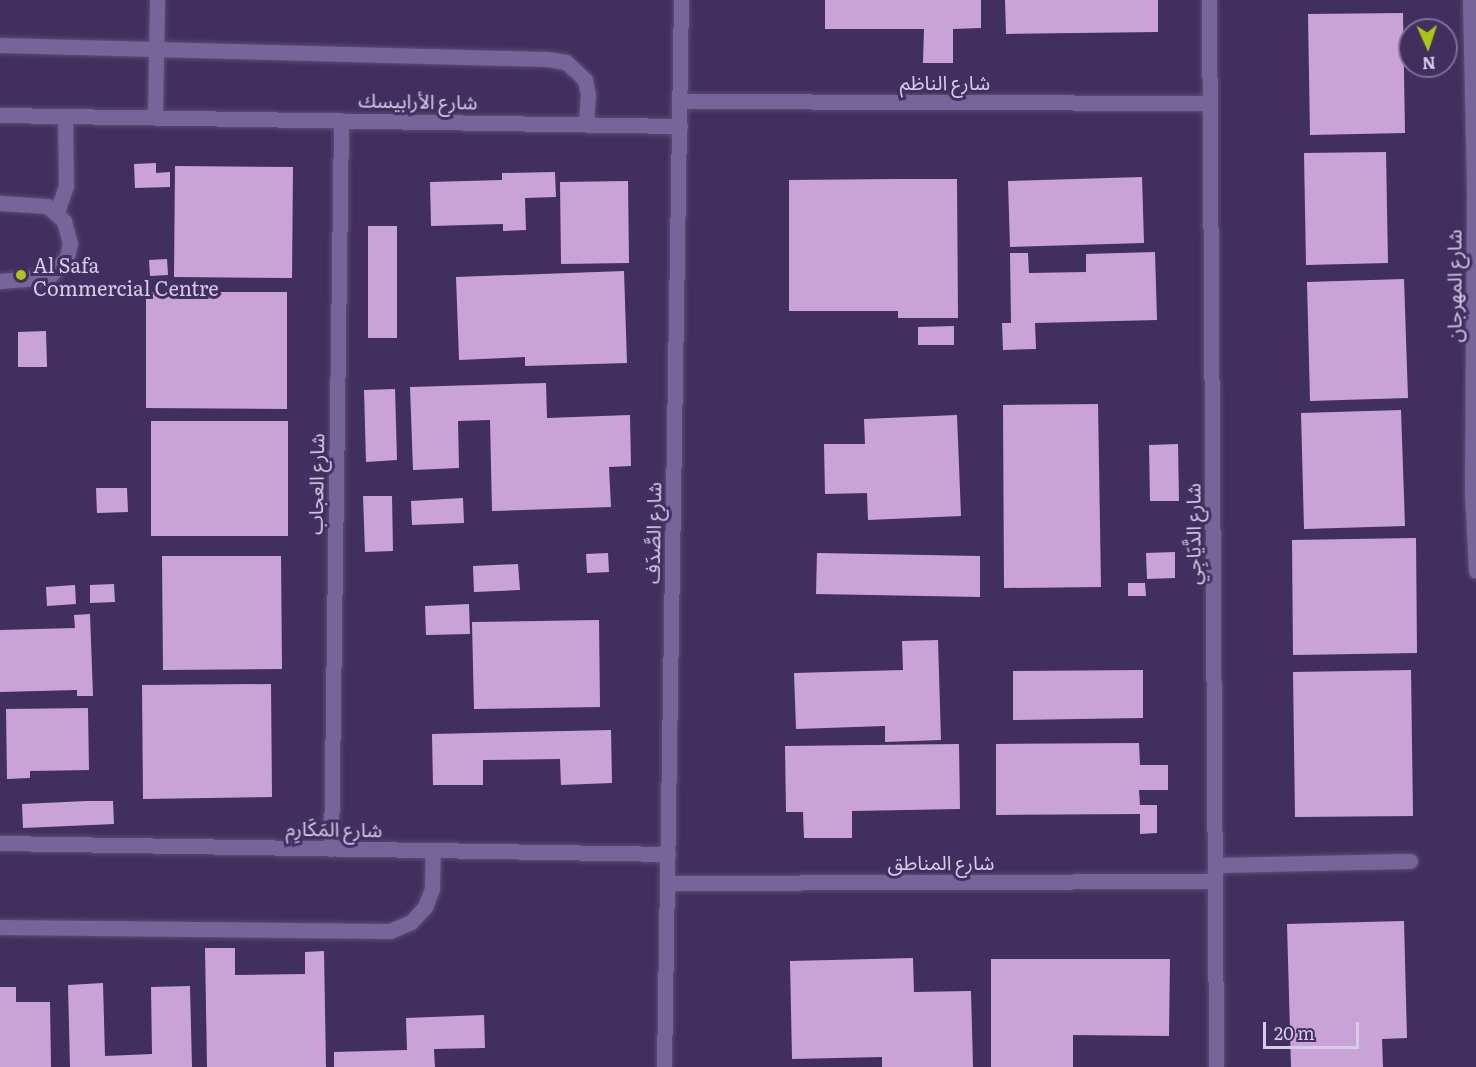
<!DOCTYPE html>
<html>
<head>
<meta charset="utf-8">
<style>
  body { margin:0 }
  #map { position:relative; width:1476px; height:1067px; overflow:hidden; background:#41305f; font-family:Literata,"Noto Sans Arabic",serif }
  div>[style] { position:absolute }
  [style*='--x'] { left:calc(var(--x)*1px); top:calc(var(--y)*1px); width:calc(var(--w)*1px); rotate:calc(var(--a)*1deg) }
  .building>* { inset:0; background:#caa3d6 }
  .roads { filter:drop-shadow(0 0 2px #5c4d75) drop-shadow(0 0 2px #5c4d75) }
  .minor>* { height:15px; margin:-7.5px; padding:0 7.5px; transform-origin:7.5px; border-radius:7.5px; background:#766599 }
  .dots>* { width:16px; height:16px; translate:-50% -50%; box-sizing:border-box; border:3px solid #41305f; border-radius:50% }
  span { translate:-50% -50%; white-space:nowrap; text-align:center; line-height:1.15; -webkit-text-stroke:6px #41305f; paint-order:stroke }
  .street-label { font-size:20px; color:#d4cce9 }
  .poi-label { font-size:20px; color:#d4cce9 }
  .left { translate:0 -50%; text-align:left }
  .north { position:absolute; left:1398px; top:18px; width:60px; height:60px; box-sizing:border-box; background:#41305f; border:2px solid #7c6e96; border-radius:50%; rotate:177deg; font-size:16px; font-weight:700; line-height:24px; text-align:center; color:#d4cce9 }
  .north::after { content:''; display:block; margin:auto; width:21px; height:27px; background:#adc610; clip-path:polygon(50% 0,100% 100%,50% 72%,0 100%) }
  .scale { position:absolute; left:1263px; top:1022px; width:96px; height:27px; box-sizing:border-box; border:3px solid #d4cce9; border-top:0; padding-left:8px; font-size:18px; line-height:21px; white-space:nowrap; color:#d4cce9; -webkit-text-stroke:4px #41305f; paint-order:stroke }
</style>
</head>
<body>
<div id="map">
  <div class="building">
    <div style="clip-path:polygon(825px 0,981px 0,981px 28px,953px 29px,953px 63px,923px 63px,924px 29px,825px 29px)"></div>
    <div style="clip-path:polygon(1005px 0,1158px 0,1158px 32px,1006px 34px)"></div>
    <div style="clip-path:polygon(1403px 13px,1405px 133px,1310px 135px,1308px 14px)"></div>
    <div style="clip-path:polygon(1386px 152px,1388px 263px,1306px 265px,1304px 153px)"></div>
    <div style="clip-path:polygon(156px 163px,156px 173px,170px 172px,170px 187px,135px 188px,134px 164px)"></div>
    <div style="clip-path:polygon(175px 166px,293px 167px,292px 278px,174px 277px)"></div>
    <div style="clip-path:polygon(555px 172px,556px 197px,525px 198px,526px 230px,503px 231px,503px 224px,431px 226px,430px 182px,502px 180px,502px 173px)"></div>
    <div style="clip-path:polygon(1142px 177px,1144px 243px,1010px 247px,1008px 181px)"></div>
    <div style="clip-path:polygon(898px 179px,957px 179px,958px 318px,898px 318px,898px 311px,789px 311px,789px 180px)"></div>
    <div style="clip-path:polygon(628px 181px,629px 263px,561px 264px,560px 182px)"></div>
    <div style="clip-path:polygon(368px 226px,397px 226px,397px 338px,368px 338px)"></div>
    <div style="clip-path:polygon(1155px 252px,1157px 320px,1035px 323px,1036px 349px,1003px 350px,1002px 323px,1011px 323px,1010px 253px,1028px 253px,1029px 273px,1086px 272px,1086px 254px)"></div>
    <div style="clip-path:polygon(167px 259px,168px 275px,150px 276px,149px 260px)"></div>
    <div style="clip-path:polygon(624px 271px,627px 363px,525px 366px,525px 357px,459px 360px,456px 277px)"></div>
    <div style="clip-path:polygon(1404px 279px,1408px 398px,1310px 401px,1307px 282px)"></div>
    <div style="clip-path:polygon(146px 292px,287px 292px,287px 409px,146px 408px)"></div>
    <div style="clip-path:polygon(954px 326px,954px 345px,918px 345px,918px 327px)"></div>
    <div style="clip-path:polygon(46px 331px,47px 367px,18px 367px,18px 332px)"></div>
    <div style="clip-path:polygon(546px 383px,547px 418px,630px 415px,631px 466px,609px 467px,611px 507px,492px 511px,490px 420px,458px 421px,459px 468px,413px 470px,410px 387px)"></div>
    <div style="clip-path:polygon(395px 389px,397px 460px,366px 462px,364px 390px)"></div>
    <div style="clip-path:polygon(1098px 404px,1101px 587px,1004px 588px,1003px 405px)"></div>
    <div style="clip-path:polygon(1401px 410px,1405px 526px,1304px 529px,1301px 413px)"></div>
    <div style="clip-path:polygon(957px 415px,961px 516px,868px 520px,867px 493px,825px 494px,824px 444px,865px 444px,864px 419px)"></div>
    <div style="clip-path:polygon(151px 421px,288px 421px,288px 536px,151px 536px)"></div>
    <div style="clip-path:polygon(1178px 444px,1179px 501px,1150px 501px,1149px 445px)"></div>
    <div style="clip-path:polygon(96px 488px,127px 488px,128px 512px,97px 513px)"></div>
    <div style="clip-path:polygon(363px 496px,392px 496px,393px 551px,365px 552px)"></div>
    <div style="clip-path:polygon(463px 498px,464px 523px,412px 525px,411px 501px)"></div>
    <div style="clip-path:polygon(1416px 538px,1417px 653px,1293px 655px,1292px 540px)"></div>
    <div style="clip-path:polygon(1175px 552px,1175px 578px,1147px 579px,1146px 553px)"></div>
    <div style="clip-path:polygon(608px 553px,609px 572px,587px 573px,586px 554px)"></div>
    <div style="clip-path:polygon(817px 553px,980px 556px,980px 597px,816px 594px)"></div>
    <div style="clip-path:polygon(162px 556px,281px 556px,282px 669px,163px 670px)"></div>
    <div style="clip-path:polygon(518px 564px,520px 590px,474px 592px,473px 566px)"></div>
    <div style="clip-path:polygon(1128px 583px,1145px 583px,1146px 596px,1128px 596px)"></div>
    <div style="clip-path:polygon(114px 584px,115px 602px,90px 603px,90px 585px)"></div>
    <div style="clip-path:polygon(75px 585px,76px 604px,47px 606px,46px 587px)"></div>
    <div style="clip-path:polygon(469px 604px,470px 634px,426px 635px,425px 606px)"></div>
    <div style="clip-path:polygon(90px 614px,93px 696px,77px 696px,77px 690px,0 692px,0 630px,75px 628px,74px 615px)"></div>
    <div style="clip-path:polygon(599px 620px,600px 707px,474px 709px,472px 622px)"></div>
    <div style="clip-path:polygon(938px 640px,941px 740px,885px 742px,885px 726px,796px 729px,794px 673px,903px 670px,902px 641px)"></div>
    <div style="clip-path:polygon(1143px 670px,1143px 718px,1013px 720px,1013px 671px)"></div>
    <div style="clip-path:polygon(1411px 670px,1413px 816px,1295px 817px,1293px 672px)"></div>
    <div style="clip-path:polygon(271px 684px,272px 797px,143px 799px,142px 685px)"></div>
    <div style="clip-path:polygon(88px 708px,89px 770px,30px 771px,30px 778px,7px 779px,6px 709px)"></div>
    <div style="clip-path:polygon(611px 730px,612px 783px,561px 785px,560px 759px,483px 760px,483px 785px,433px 785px,432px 734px)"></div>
    <div style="clip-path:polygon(1139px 743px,1140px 765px,1168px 765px,1168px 790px,1139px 790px,1140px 805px,1157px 805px,1157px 833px,1140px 834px,1140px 814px,996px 815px,996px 744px)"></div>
    <div style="clip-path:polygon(959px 744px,960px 809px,852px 811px,852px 838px,804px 838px,803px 812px,786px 812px,785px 746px)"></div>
    <div style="clip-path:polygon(87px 801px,113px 801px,114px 824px,23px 828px,22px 804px)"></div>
    <div style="clip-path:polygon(1404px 921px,1407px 1038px,1382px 1039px,1383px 1067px,1291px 1067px,1287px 924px)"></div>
    <div style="clip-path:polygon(205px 948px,235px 948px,235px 975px,305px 974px,305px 952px,324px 951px,326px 1067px,207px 1067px)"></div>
    <div style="clip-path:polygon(913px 958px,914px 992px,971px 991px,973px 1067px,882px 1067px,882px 1057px,792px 1059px,790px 961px)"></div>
    <div style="clip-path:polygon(991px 959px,1170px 959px,1169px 1036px,1073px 1035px,1073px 1067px,991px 1067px)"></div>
    <div style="clip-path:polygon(103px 983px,105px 1056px,152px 1054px,151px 987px,190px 986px,192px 1067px,70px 1067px,68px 985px)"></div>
    <div style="clip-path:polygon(0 987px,16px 987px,16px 1002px,50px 1002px,51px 1067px,0 1067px)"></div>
    <div style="clip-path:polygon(484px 1015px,485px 1048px,434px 1049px,435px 1067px,334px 1067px,334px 1052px,407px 1050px,406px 1018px)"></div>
  </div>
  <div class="roads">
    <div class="minor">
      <div style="--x:1209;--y:0;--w:1067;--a:89.62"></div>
      <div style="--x:1470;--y:0;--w:197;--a:88.8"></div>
      <div style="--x:1474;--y:197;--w:297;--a:90.4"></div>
      <div style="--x:1472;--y:494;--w:77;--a:87"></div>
      <div style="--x:0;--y:45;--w:547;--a:1.47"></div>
      <div style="--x:547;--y:59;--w:19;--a:9"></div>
      <div style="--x:566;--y:62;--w:26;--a:43"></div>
      <div style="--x:585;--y:80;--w:14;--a:78"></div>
      <div style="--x:588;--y:94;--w:30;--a:94"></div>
      <div style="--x:680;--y:101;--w:530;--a:0.22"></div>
      <div style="--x:0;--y:115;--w:680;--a:0.93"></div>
      <div style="--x:155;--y:117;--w:117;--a:-89"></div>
      <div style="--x:0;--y:203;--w:47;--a:3.7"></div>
      <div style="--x:47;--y:206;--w:23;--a:41"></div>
      <div style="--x:64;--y:221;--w:23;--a:75"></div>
      <div style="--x:70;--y:243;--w:14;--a:102"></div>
      <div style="--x:67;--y:257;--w:27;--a:132"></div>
      <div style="--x:49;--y:277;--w:49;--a:175.3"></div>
      <div style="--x:57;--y:212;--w:28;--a:-71"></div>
      <div style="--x:66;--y:186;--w:70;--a:-90.8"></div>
      <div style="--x:0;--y:843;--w:668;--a:0.94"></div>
      <div style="--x:331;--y:849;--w:729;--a:-89.21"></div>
      <div style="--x:1215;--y:865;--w:195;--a:-1.2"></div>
      <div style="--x:667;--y:883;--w:548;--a:-0.21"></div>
      <div style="--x:0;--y:927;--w:390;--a:0.6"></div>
      <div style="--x:390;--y:931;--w:23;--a:-23"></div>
      <div style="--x:411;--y:922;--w:21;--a:-47"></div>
      <div style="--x:425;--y:907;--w:19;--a:-69"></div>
      <div style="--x:432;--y:889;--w:39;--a:-89"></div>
      <div style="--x:664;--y:1067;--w:1067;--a:-89.09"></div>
    </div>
  </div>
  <div class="dots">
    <div style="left:21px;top:275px;background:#adc610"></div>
  </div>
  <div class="street-label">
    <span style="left:945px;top:81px">شارع الناظم</span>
    <span style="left:418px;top:100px;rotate:1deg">شارع الأرابيسك</span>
    <span style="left:1453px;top:286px;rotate:-90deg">شارع المهرجان</span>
    <span style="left:315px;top:484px;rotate:-89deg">شارع العجاب</span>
    <span style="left:652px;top:533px;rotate:-89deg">شارع الصَّدَف</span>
    <span style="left:1192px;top:534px;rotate:-90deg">شارع الدَّيَاجِي</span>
    <span style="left:334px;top:828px;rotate:1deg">شارع المَكَارِم</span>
    <span style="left:941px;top:861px">شارع المناطق</span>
  </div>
  <div class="poi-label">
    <span class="left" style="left:33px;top:276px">Al Safa<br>Commercial Centre</span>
  </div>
  <div class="north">N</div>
  <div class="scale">20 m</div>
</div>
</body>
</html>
